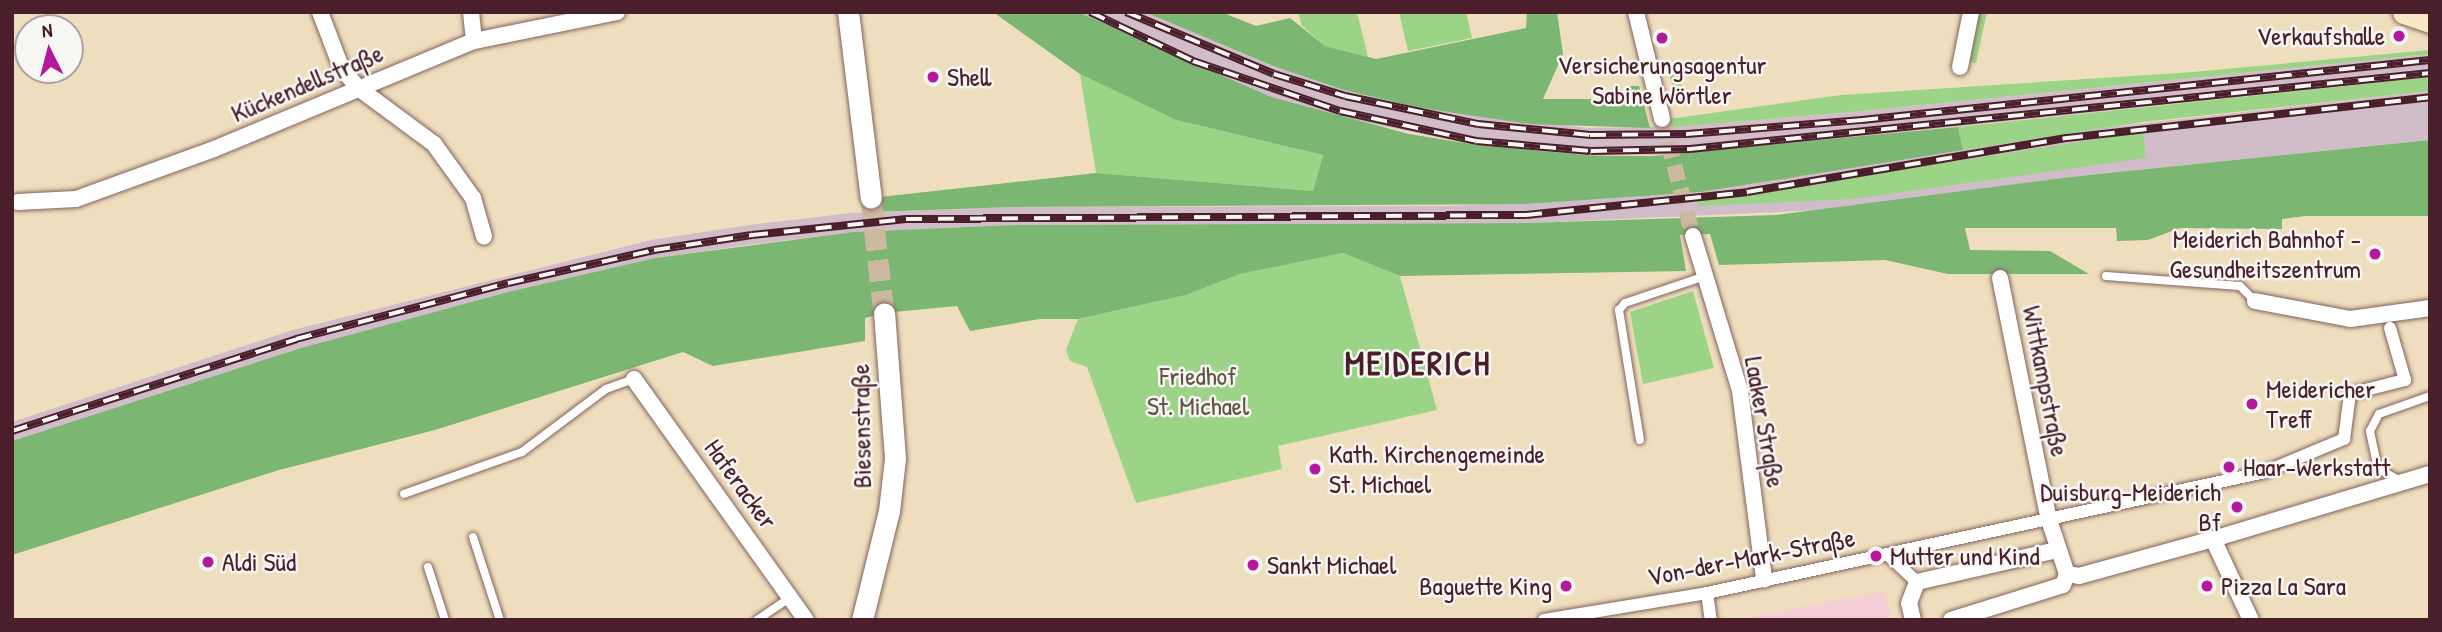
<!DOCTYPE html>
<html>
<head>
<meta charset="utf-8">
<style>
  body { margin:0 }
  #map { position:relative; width:2442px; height:632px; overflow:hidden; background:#eedebd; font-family:"Patrick Hand",sans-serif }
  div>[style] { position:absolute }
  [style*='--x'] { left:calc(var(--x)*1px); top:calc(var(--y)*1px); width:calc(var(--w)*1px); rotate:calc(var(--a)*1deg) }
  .built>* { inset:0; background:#f6cfd6 }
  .industrial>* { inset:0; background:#d1bdc9 }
  .green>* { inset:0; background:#9bd486 }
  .forest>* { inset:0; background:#7cb673 }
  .minor-tunnel>* { height:16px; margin-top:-8px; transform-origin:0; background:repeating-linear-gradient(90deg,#cdb8a0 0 16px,transparent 0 24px) }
  .tertiary-tunnel>* { height:21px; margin-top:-10.5px; transform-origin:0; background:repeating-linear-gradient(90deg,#cdb8a0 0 21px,transparent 0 31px) }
  .roads { filter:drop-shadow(0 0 2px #83625e) drop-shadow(0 0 2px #83625e) }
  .service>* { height:8px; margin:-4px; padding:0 4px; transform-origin:4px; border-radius:4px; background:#fff }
  .pedestrian>* { height:12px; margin:-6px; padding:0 6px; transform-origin:6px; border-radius:6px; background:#fff }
  .minor>* { height:16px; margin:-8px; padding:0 8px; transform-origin:8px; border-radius:8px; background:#fff }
  .tertiary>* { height:21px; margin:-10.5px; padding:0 10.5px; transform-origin:10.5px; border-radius:10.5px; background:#fff }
  .secondary>* { height:23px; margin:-11.5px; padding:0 11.5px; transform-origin:11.5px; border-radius:11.5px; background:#fae7c3 }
  .rail>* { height:8px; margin-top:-4px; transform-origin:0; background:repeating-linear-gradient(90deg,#f6f6f2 0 16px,#4a1f2b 0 32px); box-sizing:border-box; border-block:2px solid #4a1f2b }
  .dots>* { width:19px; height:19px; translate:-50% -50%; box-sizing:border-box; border:4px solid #f6f6f2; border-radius:50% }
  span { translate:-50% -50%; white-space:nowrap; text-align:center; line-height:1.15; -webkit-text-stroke:5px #f6f6f2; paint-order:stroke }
  .poi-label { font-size:26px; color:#4a1f2b }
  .right { translate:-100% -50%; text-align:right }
  .left { translate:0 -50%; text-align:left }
  .street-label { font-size:26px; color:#4a1f2b }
  .park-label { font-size:26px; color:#625546 }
  .district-label { font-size:33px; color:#4a1f2b; font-weight:700; letter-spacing:2px }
  .frame { position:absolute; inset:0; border:14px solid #4a1f2b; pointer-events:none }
  .north { position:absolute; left:14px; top:14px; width:70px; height:70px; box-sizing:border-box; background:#f6f6f2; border:2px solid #b1a0a2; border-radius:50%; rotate:354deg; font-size:19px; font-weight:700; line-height:28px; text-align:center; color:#4a1f2b }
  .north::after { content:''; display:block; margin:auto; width:24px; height:32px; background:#b5179e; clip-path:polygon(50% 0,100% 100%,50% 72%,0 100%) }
</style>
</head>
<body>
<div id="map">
  <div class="built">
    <div style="clip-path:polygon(1884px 591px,1892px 620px,1735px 620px,1848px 598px)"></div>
  </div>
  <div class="industrial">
    <div style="clip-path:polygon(1078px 12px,1145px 12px,1273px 66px,1344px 90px,1415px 107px,1588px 128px,1689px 126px,1862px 111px,2430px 54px,2430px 77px,1694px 154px,1596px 156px,1477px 145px,1342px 118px,1270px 97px,1193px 66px)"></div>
    <div style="clip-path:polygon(2430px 91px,2430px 140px,2070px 177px,1848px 209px,1527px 223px,1013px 225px,853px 232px,755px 244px,655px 258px,512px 291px,301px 348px,12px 441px,12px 422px,293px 330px,651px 240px,749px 225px,851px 213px,1012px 207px,1450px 206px,1701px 192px,2066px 132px)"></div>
  </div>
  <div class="green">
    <div style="clip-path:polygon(1298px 12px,1357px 12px,1368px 57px,1325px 46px,1302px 26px)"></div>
    <div style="clip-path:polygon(1399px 12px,1466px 12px,1472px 38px,1408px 51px)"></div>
    <div style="clip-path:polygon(1980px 12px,1987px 12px,1976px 63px,1969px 62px)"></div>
    <div style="clip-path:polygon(2430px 50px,2430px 54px,1862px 111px,1689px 126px,1656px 128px,1654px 121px,1841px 95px,2193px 72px)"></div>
    <div style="clip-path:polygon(1678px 72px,1686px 100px,1677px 102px,1669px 74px)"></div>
    <div style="clip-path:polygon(1080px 74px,1176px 120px,1323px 155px,1313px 191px,1096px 173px)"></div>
    <div style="clip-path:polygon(2430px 77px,2430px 91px,2143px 122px,1963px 150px,1958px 127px)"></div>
    <div style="clip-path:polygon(2143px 132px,2146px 158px,1853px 199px,1698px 206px,1698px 201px)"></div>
    <div style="clip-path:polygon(1343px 253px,1400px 276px,1437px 410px,1278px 446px,1282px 469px,1136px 503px,1087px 367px,1070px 361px,1066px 350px,1078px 319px,1186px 295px,1240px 274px)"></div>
    <div style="clip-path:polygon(1693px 291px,1714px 368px,1643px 384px,1630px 312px)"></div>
  </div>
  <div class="forest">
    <div style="clip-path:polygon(993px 12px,1078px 12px,1271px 97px,1409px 134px,1477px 145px,1596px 156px,1652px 156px,1958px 127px,1963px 150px,1701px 192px,1525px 204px,1013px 207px,873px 212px,871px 198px,1096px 173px,1313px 191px,1323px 155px,1176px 120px,1080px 74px)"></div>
    <div style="clip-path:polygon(1145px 12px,1221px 12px,1256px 26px,1290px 18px,1325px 46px,1376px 59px,1526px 28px,1527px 12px,1557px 12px,1563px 54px,1543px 99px,1627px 99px,1628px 86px,1639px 86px,1650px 128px,1530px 124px,1415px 107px,1344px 90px,1273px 66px)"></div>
    <div style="clip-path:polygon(2430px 140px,2430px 216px,2305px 216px,2282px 219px,2282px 229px,2180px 228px,2148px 240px,2117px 241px,2116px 228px,1965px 228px,1970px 250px,2050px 251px,2089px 274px,1948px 274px,1885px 260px,1719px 265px,1710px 234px,1680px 235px,1686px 271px,1400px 276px,1343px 253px,1240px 274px,1186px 295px,1078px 319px,1040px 319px,970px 331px,957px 306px,884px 313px,865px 318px,865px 341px,713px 366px,683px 352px,435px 430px,279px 470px,12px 555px,12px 441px,301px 348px,512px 291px,655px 258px,853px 232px,1013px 225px,1527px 223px,1776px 215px,2070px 177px)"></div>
  </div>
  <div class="minor-tunnel">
    <div style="--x:1662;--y:119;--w:121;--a:75.2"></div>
  </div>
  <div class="tertiary-tunnel">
    <div style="--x:871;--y:198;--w:116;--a:83.6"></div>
  </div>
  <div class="roads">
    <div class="service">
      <div style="--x:2106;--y:276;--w:134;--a:4.3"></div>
      <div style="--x:2240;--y:286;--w:21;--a:45"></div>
      <div style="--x:1640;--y:440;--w:132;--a:-99.2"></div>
      <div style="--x:1619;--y:310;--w:9;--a:-49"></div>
      <div style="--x:1625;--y:303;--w:84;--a:-18.6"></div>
      <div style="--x:2399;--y:480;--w:24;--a:-152"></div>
      <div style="--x:2378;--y:469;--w:39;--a:-102"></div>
      <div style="--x:2370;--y:431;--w:19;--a:-62"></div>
      <div style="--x:2379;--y:414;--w:54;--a:-19.4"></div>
      <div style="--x:404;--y:494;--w:125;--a:-19.6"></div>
      <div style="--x:522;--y:452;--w:105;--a:-36.9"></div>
      <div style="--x:606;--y:389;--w:30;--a:-20"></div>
      <div style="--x:473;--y:537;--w:87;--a:72"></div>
      <div style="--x:428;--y:567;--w:56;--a:72.2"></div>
      <div style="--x:757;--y:620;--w:41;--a:-34.1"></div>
    </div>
    <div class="pedestrian">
      <div style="--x:1888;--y:555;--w:40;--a:43"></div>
      <div style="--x:1707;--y:593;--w:27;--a:82"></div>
      <div style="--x:1544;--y:620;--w:165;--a:-9.4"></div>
      <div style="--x:1707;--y:593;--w:571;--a:-12.23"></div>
      <div style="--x:2265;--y:472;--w:86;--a:-22.7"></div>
      <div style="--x:2344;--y:439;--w:45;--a:-82.4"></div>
      <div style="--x:2350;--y:394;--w:57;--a:-14.3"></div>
      <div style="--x:2405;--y:380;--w:54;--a:-106.1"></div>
    </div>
    <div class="minor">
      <div style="--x:320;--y:12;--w:59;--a:69.1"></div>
      <div style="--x:341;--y:67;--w:26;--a:51"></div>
      <div style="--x:357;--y:87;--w:96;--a:36.5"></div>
      <div style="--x:434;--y:144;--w:67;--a:54.2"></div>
      <div style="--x:473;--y:198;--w:40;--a:74"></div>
      <div style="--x:471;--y:12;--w:29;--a:84"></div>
      <div style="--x:1636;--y:12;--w:110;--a:76.3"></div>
      <div style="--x:1960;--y:67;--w:56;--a:-78.7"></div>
      <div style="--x:18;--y:202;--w:58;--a:-3"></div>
      <div style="--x:76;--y:199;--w:147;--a:-19.9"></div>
      <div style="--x:214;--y:149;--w:282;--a:-22.6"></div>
      <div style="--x:474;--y:41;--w:146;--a:-11.5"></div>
      <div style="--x:1693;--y:236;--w:162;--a:73.1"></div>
      <div style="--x:1740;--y:391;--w:190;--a:82.7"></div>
      <div style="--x:2000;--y:278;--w:247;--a:78.6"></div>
      <div style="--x:2049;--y:520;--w:57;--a:71.6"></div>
      <div style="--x:2255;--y:301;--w:97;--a:10.7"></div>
      <div style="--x:2350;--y:319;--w:81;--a:-7.8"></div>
      <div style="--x:634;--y:379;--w:296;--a:54.5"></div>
      <div style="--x:2213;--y:539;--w:89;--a:64.9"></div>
      <div style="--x:2067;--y:574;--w:12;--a:9"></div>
      <div style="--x:2079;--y:576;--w:139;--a:-15.4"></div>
      <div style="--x:2213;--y:539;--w:227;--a:-16.7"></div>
      <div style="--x:1913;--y:620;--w:17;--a:-103"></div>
      <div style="--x:1909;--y:603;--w:22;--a:-69"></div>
      <div style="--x:1917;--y:582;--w:144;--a:-12.9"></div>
      <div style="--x:1951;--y:620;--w:117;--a:-17.4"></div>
      <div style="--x:2063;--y:585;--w:12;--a:-70"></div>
    </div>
    <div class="tertiary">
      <div style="--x:848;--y:12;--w:187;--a:83"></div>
      <div style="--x:862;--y:620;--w:112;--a:-76.1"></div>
      <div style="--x:889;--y:511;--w:53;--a:-83.5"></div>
      <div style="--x:895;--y:458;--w:145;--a:-94.3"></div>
    </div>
    <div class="secondary">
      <div style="--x:2404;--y:12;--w:28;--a:19"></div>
    </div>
  </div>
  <div class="rail">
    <div style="--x:1090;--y:12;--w:114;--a:25.4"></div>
    <div style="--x:1193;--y:61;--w:155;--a:18.8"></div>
    <div style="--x:1340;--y:111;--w:139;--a:12.4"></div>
    <div style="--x:1476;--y:141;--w:115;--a:5"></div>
    <div style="--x:1591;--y:151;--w:99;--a:-1.2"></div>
    <div style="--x:1690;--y:149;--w:744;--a:-5.86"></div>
    <div style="--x:1126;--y:12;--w:160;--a:22.7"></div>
    <div style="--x:1274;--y:74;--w:74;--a:17.2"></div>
    <div style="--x:1345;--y:96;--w:136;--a:11.9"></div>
    <div style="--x:1478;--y:124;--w:113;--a:5.6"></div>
    <div style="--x:1590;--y:135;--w:97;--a:-0.6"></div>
    <div style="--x:1687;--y:134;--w:176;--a:-4.6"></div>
    <div style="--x:1862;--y:120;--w:571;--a:-6.03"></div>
    <div style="--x:12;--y:431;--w:299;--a:-17.9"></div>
    <div style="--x:296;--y:339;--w:219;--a:-14.8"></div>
    <div style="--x:508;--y:283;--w:150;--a:-12.7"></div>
    <div style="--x:654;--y:250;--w:99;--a:-8.7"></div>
    <div style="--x:752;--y:235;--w:155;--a:-5.9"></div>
    <div style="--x:906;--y:219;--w:620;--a:-0.37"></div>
    <div style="--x:1526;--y:215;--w:222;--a:-5.9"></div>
    <div style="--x:1747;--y:192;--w:325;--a:-9.6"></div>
    <div style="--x:2067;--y:138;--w:365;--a:-6.4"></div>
  </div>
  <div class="dots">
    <div style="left:2399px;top:36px;background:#b5179e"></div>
    <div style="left:1662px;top:38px;background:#b5179e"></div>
    <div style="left:933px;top:77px;background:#b5179e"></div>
    <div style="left:2375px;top:254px;background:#b5179e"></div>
    <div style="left:2252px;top:404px;background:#b5179e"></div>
    <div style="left:2229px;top:467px;background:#b5179e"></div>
    <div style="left:1315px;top:469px;background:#b5179e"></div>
    <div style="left:2237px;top:507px;background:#b5179e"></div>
    <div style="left:1876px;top:556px;background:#b5179e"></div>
    <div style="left:208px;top:562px;background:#b5179e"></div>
    <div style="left:1253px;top:565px;background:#b5179e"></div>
    <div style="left:1566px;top:586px;background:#b5179e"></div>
    <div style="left:2207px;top:586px;background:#b5179e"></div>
  </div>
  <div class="poi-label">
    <span class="right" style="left:2385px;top:36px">Verkaufshalle</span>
    <span style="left:1662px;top:80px">Versicherungsagentur<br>Sabine Wörtler</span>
    <span class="left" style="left:947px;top:77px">Shell</span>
    <span class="right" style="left:2361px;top:254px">Meiderich Bahnhof -<br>Gesundheitszentrum</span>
    <span class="left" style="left:2266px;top:404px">Meidericher<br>Treff</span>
    <span class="left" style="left:1329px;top:469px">Kath. Kirchengemeinde<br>St. Michael</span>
    <span class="left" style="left:2243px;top:467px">Haar-Werkstatt</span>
    <span class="right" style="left:2221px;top:507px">Duisburg-Meiderich<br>Bf</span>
    <span class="left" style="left:1890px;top:556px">Mutter und Kind</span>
    <span class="left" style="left:222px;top:562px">Aldi Süd</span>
    <span class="left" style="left:1267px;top:565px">Sankt Michael</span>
    <span class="right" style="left:1552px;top:586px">Baguette King</span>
    <span class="left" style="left:2221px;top:586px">Pizza La Sara</span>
  </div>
  <div class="street-label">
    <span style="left:307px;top:83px;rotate:-23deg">Kückendellstraße</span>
    <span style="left:2046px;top:381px;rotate:79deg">Wittkampstraße</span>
    <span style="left:1765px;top:422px;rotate:80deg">Laaker Straße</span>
    <span style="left:861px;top:426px;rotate:-91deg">Biesenstraße</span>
    <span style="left:741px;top:484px;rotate:54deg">Haferacker</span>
    <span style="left:1751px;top:557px;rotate:-11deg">Von-der-Mark-Straße</span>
  </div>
  <div class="park-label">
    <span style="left:1198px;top:391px">Friedhof<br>St. Michael</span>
  </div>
  <div class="district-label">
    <span style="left:1418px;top:364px">MEIDERICH</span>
  </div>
  <div class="frame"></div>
  <div class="north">N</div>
</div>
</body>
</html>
